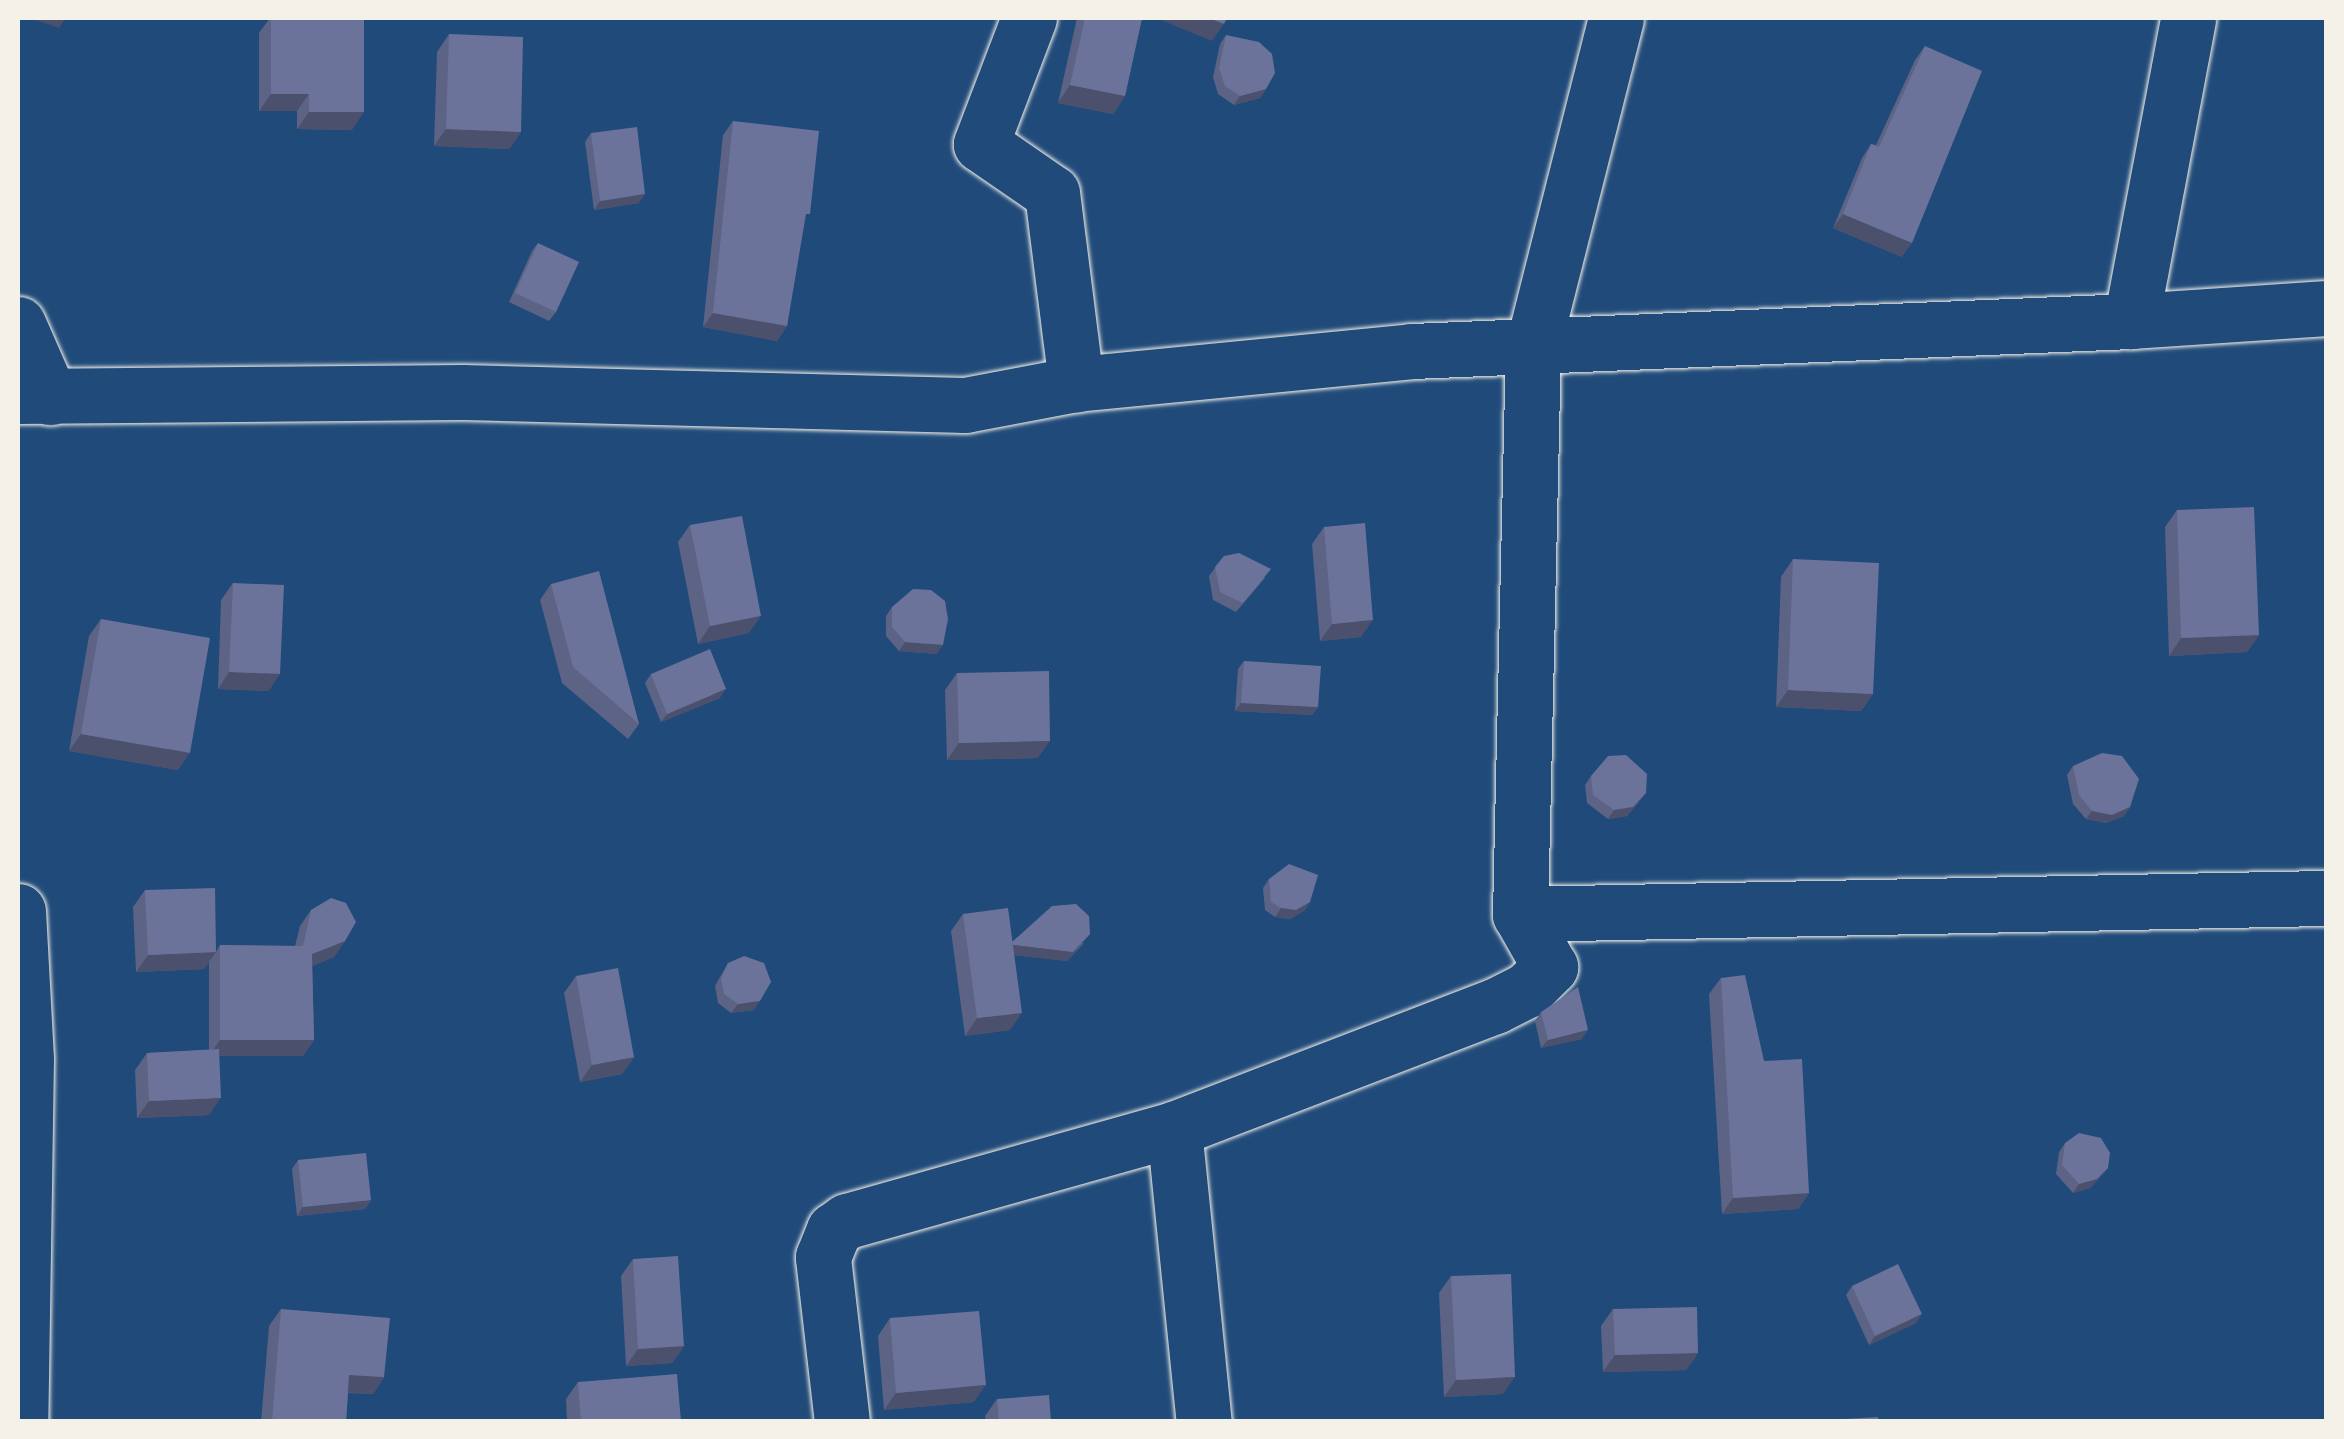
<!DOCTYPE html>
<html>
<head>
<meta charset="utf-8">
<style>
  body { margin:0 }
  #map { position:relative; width:2344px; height:1439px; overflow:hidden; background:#1f4a7a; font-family:"Architects Daughter",sans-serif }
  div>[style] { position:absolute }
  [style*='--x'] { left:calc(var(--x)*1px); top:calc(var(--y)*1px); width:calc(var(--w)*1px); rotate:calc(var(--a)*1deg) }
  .roads { filter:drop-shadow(0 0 2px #f4f1e8) drop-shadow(0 0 2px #f4f1e8) }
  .minor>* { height:55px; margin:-27.5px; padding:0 27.5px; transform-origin:27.5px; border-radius:27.5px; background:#1f4a7a }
  .wall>* { inset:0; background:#5c6385 }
  .shaded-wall>* { inset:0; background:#4b506c }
  .building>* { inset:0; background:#6b739b }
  span { translate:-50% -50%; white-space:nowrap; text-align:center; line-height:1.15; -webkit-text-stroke:10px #1f4a7a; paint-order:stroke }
  .frame { position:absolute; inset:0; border:20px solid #f4f1e8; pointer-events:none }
</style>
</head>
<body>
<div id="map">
  <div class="roads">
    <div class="minor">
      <div style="--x:1029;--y:18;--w:135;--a:110.9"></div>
      <div style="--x:981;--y:144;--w:86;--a:34.6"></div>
      <div style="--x:1052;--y:193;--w:193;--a:82.8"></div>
      <div style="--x:2131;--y:321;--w:308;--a:-79.3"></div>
      <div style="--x:18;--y:324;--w:80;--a:66.3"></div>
      <div style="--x:18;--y:396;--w:445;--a:-0.5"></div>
      <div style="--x:463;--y:392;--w:502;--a:1.48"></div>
      <div style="--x:965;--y:405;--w:113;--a:-10.7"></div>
      <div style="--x:1076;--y:384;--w:338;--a:-5.6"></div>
      <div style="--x:1412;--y:351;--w:720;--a:-2.39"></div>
      <div style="--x:2131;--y:321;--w:195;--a:-3.8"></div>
      <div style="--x:18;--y:911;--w:148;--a:86.9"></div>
      <div style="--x:26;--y:1059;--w:363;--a:90.9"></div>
      <div style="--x:1520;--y:914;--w:568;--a:-88.69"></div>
      <div style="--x:1533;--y:346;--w:338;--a:-75.8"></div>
      <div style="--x:1174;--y:1129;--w:295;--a:84.2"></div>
      <div style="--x:842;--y:1422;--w:166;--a:-96.6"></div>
      <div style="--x:823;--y:1257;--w:29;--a:-68"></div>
      <div style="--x:834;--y:1230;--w:16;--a:-35"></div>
      <div style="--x:847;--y:1221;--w:340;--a:-15.7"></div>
      <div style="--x:1174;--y:1129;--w:344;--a:-21"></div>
      <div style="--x:1495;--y:1006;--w:36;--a:-27"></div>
      <div style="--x:1527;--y:990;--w:33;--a:-45"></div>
      <div style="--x:1550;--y:967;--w:61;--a:-119.5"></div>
      <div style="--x:1520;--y:914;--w:806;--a:-1.14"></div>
    </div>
  </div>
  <div class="wall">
    <div style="clip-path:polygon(270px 18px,364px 18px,352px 130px,297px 129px,297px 111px,259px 111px,259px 33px)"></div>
    <div style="clip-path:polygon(1077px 18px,1142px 18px,1125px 96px,1113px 114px,1058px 103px)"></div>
    <div style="clip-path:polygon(449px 34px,521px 132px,509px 149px,434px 146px,437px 52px)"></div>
    <div style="clip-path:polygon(1226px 35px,1266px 89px,1260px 98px,1234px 105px,1218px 94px,1213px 77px,1220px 44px)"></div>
    <div style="clip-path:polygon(1925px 46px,1902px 257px,1833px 228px,1862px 158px,1871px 144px,1876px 145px,1915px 60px)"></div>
    <div style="clip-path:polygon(733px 121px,804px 223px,787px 326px,777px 341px,703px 327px,723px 135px)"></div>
    <div style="clip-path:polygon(591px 133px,639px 203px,594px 210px,585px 142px)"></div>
    <div style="clip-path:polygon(538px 243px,556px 312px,549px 321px,509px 302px,532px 251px)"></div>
    <div style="clip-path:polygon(2177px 510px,2259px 635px,2247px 652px,2169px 656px,2165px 527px)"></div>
    <div style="clip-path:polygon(690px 525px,749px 633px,698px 644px,678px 542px)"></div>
    <div style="clip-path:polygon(1324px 527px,1361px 637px,1320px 641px,1312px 544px)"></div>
    <div style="clip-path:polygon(1224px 556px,1265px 578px,1236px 612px,1213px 600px,1209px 576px)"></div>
    <div style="clip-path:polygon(1793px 559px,1873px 694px,1861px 711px,1776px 707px,1781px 577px)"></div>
    <div style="clip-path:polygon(233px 583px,269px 691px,218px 689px,221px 600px)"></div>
    <div style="clip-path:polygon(551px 584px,639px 724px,628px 739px,562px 683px,540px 600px)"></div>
    <div style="clip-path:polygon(892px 607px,937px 654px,899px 651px,886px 636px,886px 616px)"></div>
    <div style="clip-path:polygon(101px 619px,178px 770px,69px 751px,89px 636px)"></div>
    <div style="clip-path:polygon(1244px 661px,1318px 707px,1312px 715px,1235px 711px,1238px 669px)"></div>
    <div style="clip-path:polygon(957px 673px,1038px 758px,947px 760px,945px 690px)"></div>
    <div style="clip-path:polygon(651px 674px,720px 698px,661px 722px,645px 683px)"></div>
    <div style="clip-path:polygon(2073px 766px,2130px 807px,2124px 816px,2106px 823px,2086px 819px,2073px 804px,2067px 775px)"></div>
    <div style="clip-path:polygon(1591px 776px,1639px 802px,1627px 816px,1608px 819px,1587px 803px,1585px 785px)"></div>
    <div style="clip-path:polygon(1269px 879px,1310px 902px,1304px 911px,1290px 919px,1275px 917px,1265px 910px,1263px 888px)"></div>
    <div style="clip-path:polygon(145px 890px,216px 952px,220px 945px,295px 946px,300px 926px,311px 910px,345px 941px,334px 957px,312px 966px,314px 1040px,303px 1056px,219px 1056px,209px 1115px,137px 1118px,135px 1070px,147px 1053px,209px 1050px,209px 962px,204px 969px,136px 972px,133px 907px)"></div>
    <div style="clip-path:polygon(963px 914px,1012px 942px,1084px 943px,1067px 961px,1014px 955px,1010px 1030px,965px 1036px,951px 931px)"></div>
    <div style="clip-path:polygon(728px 963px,754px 1010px,731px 1013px,718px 1003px,715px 986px)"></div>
    <div style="clip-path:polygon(576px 976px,634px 1057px,622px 1074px,580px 1082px,564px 993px)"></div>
    <div style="clip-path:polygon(1721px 978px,1764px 1061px,1809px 1193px,1798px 1209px,1722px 1214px,1709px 994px)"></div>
    <div style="clip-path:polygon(1541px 1012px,1582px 1039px,1541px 1048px,1535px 1021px)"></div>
    <div style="clip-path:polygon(2065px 1143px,2108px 1168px,2090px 1188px,2073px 1193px,2056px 1174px,2059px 1152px)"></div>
    <div style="clip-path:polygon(298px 1160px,371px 1200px,365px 1209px,297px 1216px,292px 1169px)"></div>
    <div style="clip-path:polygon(633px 1259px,684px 1346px,672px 1363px,626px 1366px,621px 1276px)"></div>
    <div style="clip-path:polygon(1451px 1276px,1503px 1394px,1444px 1397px,1439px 1293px)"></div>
    <div style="clip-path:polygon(1852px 1286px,1916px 1323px,1869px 1345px,1846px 1295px)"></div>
    <div style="clip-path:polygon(281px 1309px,384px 1377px,373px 1394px,348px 1393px,346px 1422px,261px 1422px,269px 1326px)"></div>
    <div style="clip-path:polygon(1613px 1309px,1698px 1353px,1686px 1370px,1603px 1372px,1601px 1326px)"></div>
    <div style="clip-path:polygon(890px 1318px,974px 1402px,884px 1410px,878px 1336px)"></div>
    <div style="clip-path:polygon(578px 1382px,681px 1422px,567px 1422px,566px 1399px)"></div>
    <div style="clip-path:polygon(997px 1399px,1051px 1422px,986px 1422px,985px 1416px)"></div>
  </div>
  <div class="shaded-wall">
    <div style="clip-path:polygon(30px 18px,66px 18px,59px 28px)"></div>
    <div style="clip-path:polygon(1156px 18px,1208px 18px,1224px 24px,1212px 41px)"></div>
    <div style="clip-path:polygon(1070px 85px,1125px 96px,1113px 114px,1058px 103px)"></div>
    <div style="clip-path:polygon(1266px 89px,1260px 98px,1234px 105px,1240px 96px)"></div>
    <div style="clip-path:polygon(271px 94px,309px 94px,297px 111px,259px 111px)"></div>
    <div style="clip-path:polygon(309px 112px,364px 112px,352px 130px,297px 129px)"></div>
    <div style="clip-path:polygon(446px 129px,521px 132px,509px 149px,434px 146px)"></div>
    <div style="clip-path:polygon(645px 194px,639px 203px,594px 210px,600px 201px)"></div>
    <div style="clip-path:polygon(1843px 214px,1912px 243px,1902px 257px,1833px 228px)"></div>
    <div style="clip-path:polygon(713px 313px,787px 326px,777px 341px,703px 327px)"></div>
    <div style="clip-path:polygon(761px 616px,749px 633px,698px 644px,710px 626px)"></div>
    <div style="clip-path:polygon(1373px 620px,1361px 637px,1320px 641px,1332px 624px)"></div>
    <div style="clip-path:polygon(2259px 635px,2247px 652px,2169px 656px,2181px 638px)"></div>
    <div style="clip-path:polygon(905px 642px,943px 645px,937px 654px,899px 651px)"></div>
    <div style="clip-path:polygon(229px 672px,280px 674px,269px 691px,218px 689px)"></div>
    <div style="clip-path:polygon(726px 689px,720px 698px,661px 722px,667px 714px)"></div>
    <div style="clip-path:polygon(1788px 690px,1873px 694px,1861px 711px,1776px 707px)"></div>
    <div style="clip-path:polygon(1241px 703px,1318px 707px,1312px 715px,1235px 711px)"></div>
    <div style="clip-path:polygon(81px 734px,190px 753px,178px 770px,69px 751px)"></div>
    <div style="clip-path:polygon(1050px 741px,1038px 758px,947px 760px,959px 743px)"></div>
    <div style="clip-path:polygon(1646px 793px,1627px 816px,1608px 819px,1614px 810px)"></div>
    <div style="clip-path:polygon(2130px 807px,2124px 816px,2106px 823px,2086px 819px,2092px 811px)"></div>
    <div style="clip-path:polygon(1310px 902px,1304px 911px,1290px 919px,1275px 917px,1281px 908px)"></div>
    <div style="clip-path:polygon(1090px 934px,1067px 961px,1003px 954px,1009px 945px)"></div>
    <div style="clip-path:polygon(345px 941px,334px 957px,301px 970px,312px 954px)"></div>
    <div style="clip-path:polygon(216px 952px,204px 969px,136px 972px,148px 955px)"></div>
    <div style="clip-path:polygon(760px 1001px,754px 1010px,731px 1013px,738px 1004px)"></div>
    <div style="clip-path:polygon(1022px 1013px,1010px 1030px,965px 1036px,977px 1018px)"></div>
    <div style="clip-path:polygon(1588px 1030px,1582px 1039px,1541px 1048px,1548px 1040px)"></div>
    <div style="clip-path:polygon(220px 1040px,314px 1040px,303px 1056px,209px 1056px)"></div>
    <div style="clip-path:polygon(634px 1057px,622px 1074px,580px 1082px,592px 1065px)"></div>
    <div style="clip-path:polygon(221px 1098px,209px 1115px,137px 1118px,149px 1101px)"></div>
    <div style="clip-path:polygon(2108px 1168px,2090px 1188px,2073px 1193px,2079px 1184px)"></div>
    <div style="clip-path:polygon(1809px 1193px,1798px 1209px,1722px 1214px,1733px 1198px)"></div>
    <div style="clip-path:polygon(371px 1200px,365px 1209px,297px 1216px,303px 1207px)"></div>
    <div style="clip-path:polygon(1922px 1314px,1916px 1323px,1869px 1345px,1875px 1336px)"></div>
    <div style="clip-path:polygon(684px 1346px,672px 1363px,626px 1366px,638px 1349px)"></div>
    <div style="clip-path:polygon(1698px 1353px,1686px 1370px,1603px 1372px,1615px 1355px)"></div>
    <div style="clip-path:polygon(349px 1375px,384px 1377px,373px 1394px,337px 1392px)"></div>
    <div style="clip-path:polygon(1515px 1377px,1503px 1394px,1444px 1397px,1456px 1380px)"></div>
    <div style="clip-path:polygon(986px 1385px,974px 1402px,884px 1410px,896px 1393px)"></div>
  </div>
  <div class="building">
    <div style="clip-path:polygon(271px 18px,364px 18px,364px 112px,309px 112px,309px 94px,271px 94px)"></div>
    <div style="clip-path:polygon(1085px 18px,1142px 18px,1125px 96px,1070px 85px)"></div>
    <div style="clip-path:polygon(1208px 18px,1227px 18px,1224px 24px)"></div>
    <div style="clip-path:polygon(449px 34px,523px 37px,521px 132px,446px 129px)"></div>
    <div style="clip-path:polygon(1226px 35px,1259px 42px,1272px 54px,1275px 73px,1266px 89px,1240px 96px,1225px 86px,1219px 68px)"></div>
    <div style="clip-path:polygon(1925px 46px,1982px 71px,1912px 243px,1843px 214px,1871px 144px,1879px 147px)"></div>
    <div style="clip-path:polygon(733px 121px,819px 131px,810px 214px,806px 214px,787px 326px,713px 313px)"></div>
    <div style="clip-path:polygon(637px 127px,645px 194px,600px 201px,591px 133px)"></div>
    <div style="clip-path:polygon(538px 243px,579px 262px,556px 312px,515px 293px)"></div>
    <div style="clip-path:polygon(2254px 507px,2259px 635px,2181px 638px,2177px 510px)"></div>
    <div style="clip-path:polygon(742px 516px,761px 616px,710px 626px,690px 525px)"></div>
    <div style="clip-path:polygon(1365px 523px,1373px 620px,1332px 624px,1324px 527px)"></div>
    <div style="clip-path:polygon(1239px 553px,1271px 569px,1243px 603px,1220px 592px,1215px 567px,1224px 556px)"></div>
    <div style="clip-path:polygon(1793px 559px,1879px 563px,1873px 694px,1788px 690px)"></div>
    <div style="clip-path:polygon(599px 571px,639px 724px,573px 667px,551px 584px)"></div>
    <div style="clip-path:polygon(233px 583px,284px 585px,280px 674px,229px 672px)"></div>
    <div style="clip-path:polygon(913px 589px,931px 590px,945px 601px,948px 619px,943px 645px,905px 642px,892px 627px,892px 607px)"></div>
    <div style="clip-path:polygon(101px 619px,210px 638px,190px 753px,81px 734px)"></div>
    <div style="clip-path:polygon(710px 649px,726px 689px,667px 714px,651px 674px)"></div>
    <div style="clip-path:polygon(1244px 661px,1321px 666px,1318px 707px,1241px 703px)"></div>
    <div style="clip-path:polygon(1049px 671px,1050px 741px,959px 743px,957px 673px)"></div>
    <div style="clip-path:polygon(2102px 753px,2122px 756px,2139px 779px,2130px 807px,2112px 815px,2092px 811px,2079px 795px,2073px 766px)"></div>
    <div style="clip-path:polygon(1626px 755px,1647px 774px,1646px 793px,1633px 807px,1614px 810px,1593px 795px,1591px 776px,1608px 756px)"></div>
    <div style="clip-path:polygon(1289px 864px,1318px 875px,1310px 902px,1296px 910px,1281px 908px,1271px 902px,1269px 879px)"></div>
    <div style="clip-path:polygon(215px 888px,216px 952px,148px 955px,145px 890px)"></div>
    <div style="clip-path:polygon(331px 898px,346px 903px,356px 922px,345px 941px,312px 954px,314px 1040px,220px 1040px,220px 945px,303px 946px,311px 910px)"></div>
    <div style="clip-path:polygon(1076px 904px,1089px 916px,1090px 934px,1073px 952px,1013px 945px,1012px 942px,1052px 906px)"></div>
    <div style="clip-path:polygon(1008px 908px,1022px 1013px,977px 1018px,963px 914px)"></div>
    <div style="clip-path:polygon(744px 956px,764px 963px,771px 982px,760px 1001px,738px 1004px,724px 994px,721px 978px,728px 963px)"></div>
    <div style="clip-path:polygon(618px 968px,634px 1057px,592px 1065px,576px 976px)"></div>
    <div style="clip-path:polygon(1745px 975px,1764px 1061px,1802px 1059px,1809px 1193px,1733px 1198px,1721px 978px)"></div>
    <div style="clip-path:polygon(1578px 987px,1588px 1030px,1548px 1040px,1541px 1012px)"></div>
    <div style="clip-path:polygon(219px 1049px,221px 1098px,149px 1101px,147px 1053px)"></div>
    <div style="clip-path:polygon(2079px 1133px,2101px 1138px,2110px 1153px,2108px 1168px,2097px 1179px,2079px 1184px,2062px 1165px,2065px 1143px)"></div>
    <div style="clip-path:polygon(366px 1153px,371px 1200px,303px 1207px,298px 1160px)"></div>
    <div style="clip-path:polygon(678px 1256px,684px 1346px,638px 1349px,633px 1259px)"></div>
    <div style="clip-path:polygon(1898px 1264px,1922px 1314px,1875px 1336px,1852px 1286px)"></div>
    <div style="clip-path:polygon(1511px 1274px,1515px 1377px,1456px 1380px,1451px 1276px)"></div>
    <div style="clip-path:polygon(1697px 1307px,1698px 1353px,1615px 1355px,1613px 1309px)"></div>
    <div style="clip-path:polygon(281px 1309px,390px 1318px,384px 1377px,349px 1375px,346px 1422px,272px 1422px)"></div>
    <div style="clip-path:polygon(979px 1311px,986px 1385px,896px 1393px,890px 1318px)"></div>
    <div style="clip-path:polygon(677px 1374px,681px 1422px,581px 1422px,578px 1382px)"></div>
    <div style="clip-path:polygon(1049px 1395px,1051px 1422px,999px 1422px,997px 1399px)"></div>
    <div style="clip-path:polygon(1878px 1417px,1878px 1422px,1796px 1422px)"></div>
  </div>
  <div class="frame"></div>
</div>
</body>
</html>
